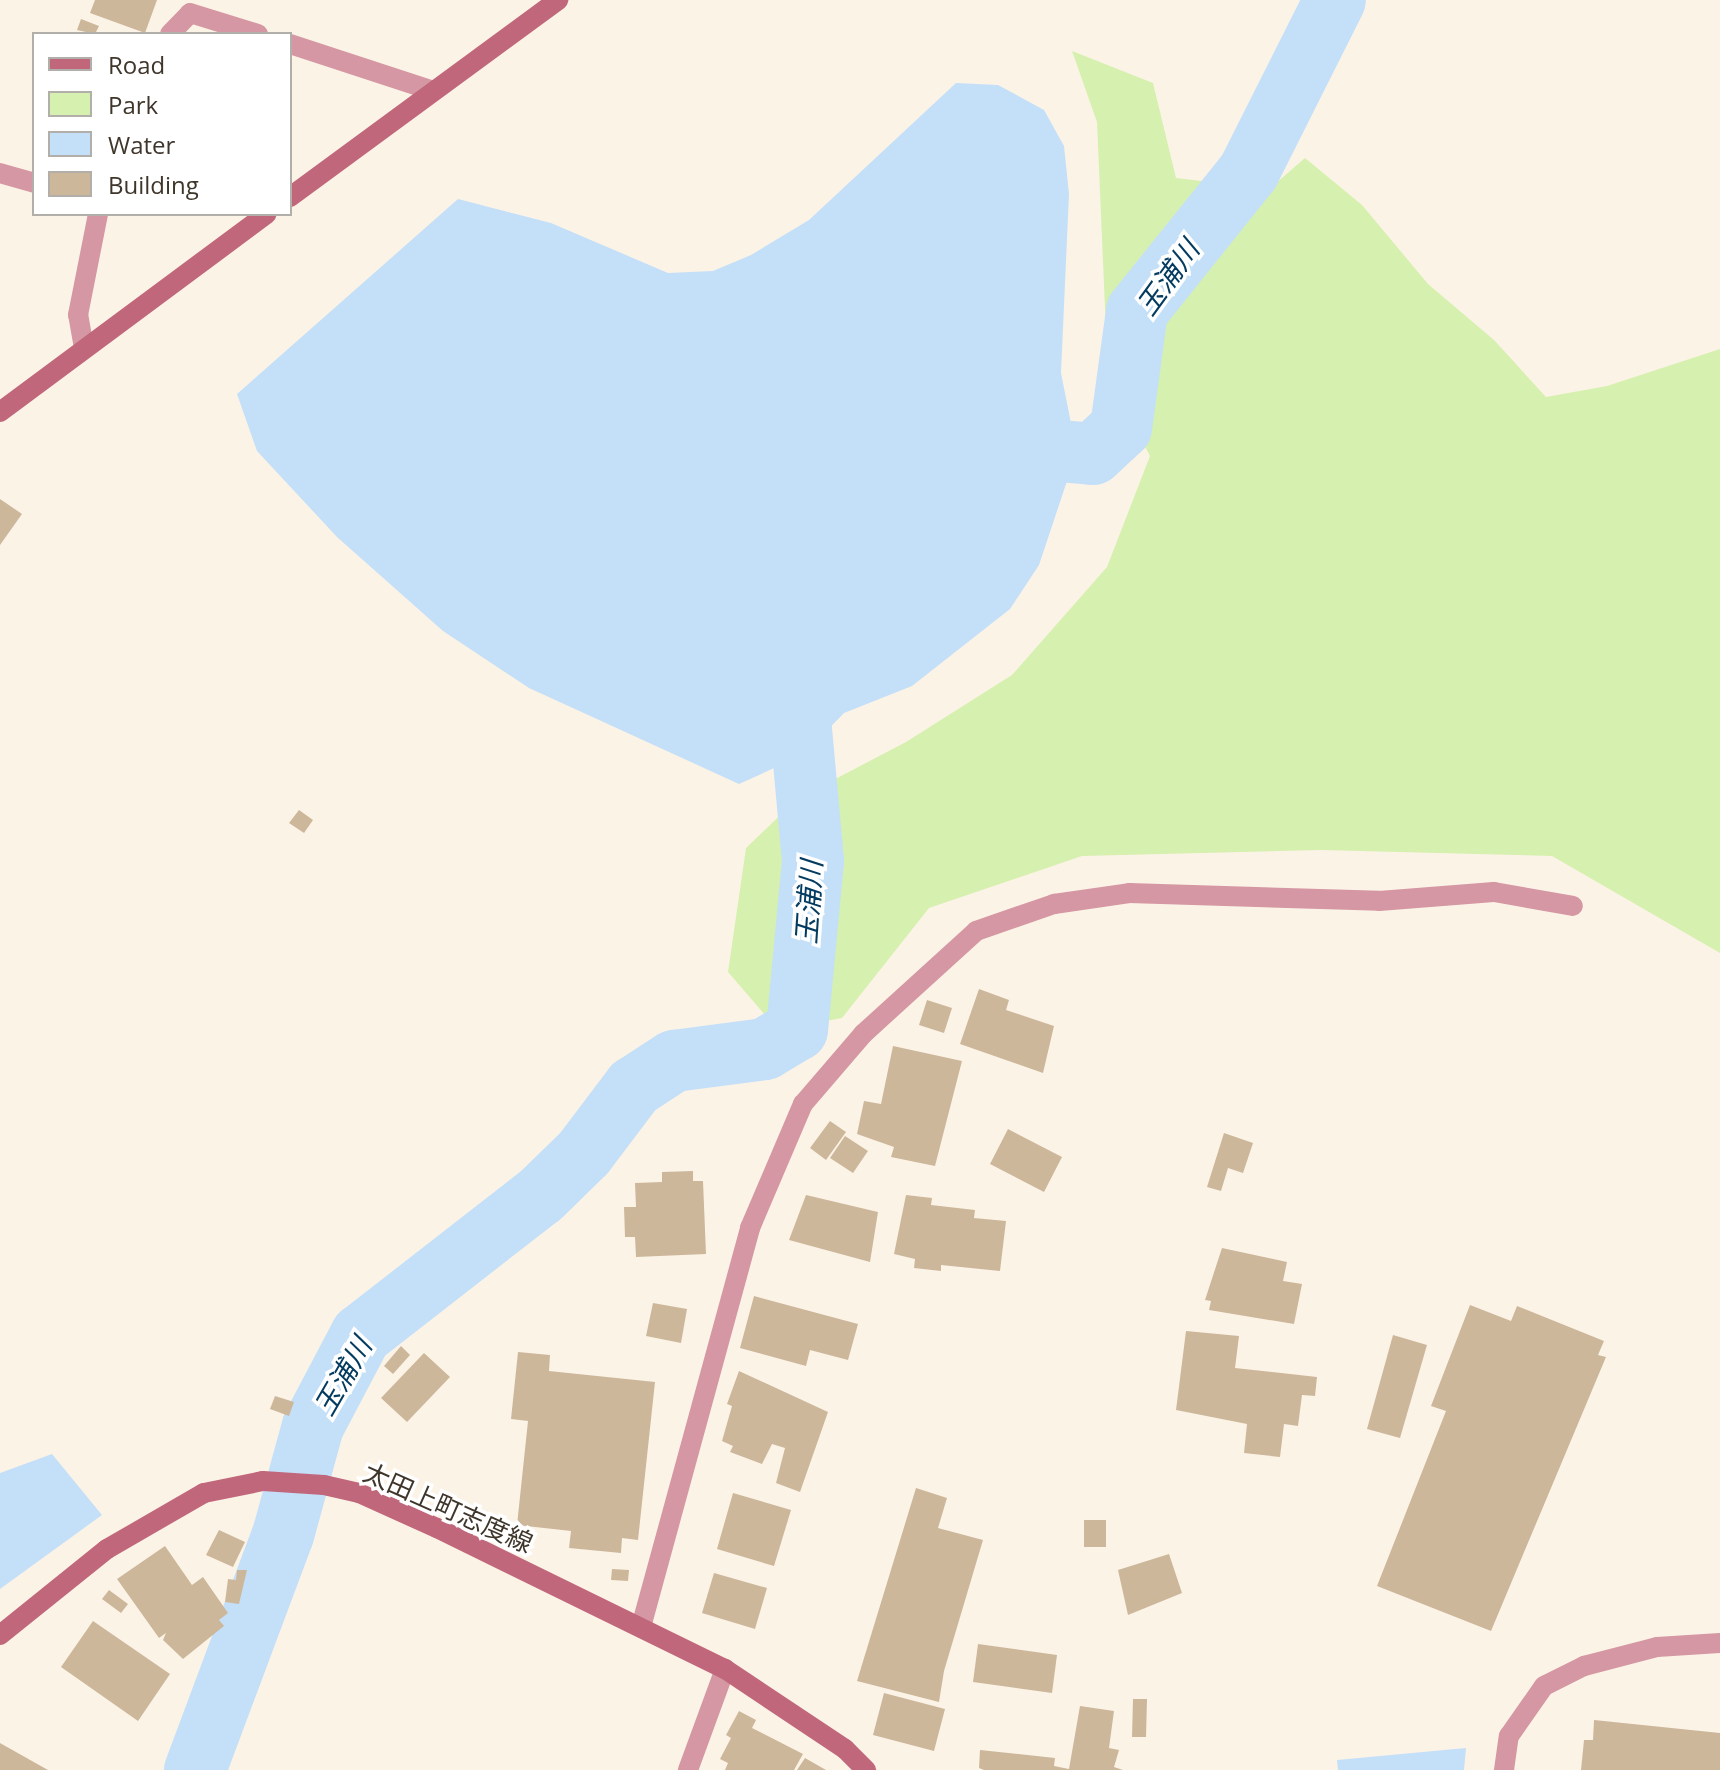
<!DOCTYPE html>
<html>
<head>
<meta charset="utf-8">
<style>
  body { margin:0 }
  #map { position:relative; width:1720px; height:1770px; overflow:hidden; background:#fcf3e7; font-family:"Open Sans","Noto Sans JP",sans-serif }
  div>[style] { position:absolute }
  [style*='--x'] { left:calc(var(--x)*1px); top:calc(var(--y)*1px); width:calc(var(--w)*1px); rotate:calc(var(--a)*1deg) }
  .green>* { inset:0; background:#d6f0af }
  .water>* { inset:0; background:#c4dff8 }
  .river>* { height:62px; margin:-31px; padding:0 31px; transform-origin:31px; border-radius:31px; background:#c4dff8 }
  .building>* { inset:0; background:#cdb79b }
  .street>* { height:20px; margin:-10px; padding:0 10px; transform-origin:10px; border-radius:10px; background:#d597a3 }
  .secondary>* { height:20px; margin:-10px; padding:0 10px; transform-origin:10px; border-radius:10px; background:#c1677c }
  span { translate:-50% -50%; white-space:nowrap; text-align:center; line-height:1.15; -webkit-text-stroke:7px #fff; paint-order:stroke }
  .street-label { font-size:26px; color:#3f362b }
  .water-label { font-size:28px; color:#043c61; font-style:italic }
  .legend { position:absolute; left:32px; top:32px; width:260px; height:184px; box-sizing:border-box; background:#fff; border:2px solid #b2afaa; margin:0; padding:10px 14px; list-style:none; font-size:24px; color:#3f362b }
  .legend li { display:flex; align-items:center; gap:16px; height:40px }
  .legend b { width:40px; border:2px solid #b2afaa }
</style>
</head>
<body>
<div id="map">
  <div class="green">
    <div style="clip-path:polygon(1072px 51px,1153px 83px,1176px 178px,1269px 189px,1305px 158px,1362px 205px,1428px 284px,1494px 340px,1546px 397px,1607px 386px,1720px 349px,1720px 953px,1552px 856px,1321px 850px,1082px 856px,929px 908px,842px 1018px,778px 1030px,728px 972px,746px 848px,797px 799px,906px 742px,1012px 675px,1107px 567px,1150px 456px,1108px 378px,1097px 122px)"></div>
  </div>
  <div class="water">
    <div style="clip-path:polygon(956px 83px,998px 85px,1044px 110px,1064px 146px,1069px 194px,1061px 373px,1071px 423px,1093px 454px,1070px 472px,1039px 565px,1010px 609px,912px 686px,844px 713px,803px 755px,739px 784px,529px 688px,443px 631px,337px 537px,257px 451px,237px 394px,458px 199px,551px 223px,668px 273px,713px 271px,751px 255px,809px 220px)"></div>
    <div style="clip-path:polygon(52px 1454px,102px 1515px,0 1589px,0 1473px)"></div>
    <div style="clip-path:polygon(1466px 1748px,1464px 1770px,1338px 1770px,1337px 1760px)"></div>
  </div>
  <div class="river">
    <div style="--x:1012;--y:458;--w:16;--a:-38"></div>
    <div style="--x:1025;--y:448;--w:68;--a:5"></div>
    <div style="--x:1093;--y:454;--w:38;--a:-43"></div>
    <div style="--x:1121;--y:428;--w:118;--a:-82.2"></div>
    <div style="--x:1137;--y:311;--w:179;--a:-51.3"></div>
    <div style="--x:1249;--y:171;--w:191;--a:-63.3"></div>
    <div style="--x:195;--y:1770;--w:251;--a:-69.5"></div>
    <div style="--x:283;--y:1535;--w:113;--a:-74.6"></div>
    <div style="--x:313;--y:1426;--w:103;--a:-62.2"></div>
    <div style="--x:361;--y:1335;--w:228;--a:-37.9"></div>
    <div style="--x:541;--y:1195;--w:60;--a:-44.3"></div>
    <div style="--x:584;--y:1153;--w:83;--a:-52.9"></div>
    <div style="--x:634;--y:1087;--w:48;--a:-33"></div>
    <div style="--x:674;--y:1061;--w:92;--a:-7.5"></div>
    <div style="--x:765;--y:1049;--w:37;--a:-31"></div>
    <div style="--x:797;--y:1030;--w:170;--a:-84.6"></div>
    <div style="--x:813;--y:861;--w:143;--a:-95.2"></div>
    <div style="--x:800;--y:719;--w:48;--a:-62.9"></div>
  </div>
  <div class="building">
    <div style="clip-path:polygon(95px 0,157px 0,145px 33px,90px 13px)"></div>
    <div style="clip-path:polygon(81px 19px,99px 26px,95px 34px,77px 30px)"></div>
    <div style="clip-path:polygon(0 499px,22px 514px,0 545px)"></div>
    <div style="clip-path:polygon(299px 810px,313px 820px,304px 833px,289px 823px)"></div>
    <div style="clip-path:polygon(979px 989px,1009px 1000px,1006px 1010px,1054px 1026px,1043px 1073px,960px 1044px)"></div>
    <div style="clip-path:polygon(927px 1000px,952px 1008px,944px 1033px,919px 1025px)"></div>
    <div style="clip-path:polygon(893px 1046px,962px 1061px,935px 1166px,891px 1157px,894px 1147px,857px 1134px,864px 1101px,881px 1104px)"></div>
    <div style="clip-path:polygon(830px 1121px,846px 1132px,826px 1160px,810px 1148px)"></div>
    <div style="clip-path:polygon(1008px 1129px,1062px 1157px,1044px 1192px,990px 1164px)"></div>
    <div style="clip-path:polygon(1224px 1133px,1253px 1143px,1243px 1173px,1228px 1168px,1221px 1191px,1207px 1187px)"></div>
    <div style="clip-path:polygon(845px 1136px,868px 1151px,853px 1173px,830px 1158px)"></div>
    <div style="clip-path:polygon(693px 1171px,693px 1181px,703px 1181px,706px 1254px,636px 1257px,635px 1237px,625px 1237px,624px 1207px,636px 1207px,635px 1183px,662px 1182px,662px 1172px)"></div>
    <div style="clip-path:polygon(806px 1195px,878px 1212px,870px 1262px,789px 1240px)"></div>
    <div style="clip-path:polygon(906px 1195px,932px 1198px,931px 1205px,975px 1210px,974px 1218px,1006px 1221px,1000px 1271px,941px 1265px,941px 1271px,914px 1268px,915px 1259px,894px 1254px)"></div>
    <div style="clip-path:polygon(1222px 1248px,1287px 1262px,1283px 1281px,1302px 1284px,1294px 1324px,1209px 1310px,1211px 1301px,1205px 1300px)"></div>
    <div style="clip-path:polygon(754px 1296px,858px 1324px,848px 1360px,810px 1350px,806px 1366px,740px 1348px)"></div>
    <div style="clip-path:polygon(653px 1303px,687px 1309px,681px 1343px,646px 1336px)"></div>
    <div style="clip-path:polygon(1470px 1305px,1511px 1321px,1517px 1306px,1604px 1341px,1598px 1355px,1606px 1357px,1491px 1631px,1377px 1586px,1446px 1411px,1431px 1406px)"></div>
    <div style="clip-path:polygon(1186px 1331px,1239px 1336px,1235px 1368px,1317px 1377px,1315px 1396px,1302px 1395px,1298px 1426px,1284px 1424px,1280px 1457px,1244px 1453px,1247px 1424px,1176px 1410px)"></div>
    <div style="clip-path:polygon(1393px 1335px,1427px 1345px,1400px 1438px,1367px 1429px)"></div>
    <div style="clip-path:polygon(401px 1346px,410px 1355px,393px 1374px,384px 1366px)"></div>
    <div style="clip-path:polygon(518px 1352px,550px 1355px,549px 1371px,655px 1382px,638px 1540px,622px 1538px,621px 1553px,569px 1548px,571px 1531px,517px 1525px,528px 1421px,511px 1419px)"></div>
    <div style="clip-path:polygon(424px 1353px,450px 1377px,407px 1422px,381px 1398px)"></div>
    <div style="clip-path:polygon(739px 1371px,828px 1412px,800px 1492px,776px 1483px,785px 1448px,772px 1444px,762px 1464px,730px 1452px,733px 1446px,722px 1441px,732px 1406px,727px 1404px)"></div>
    <div style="clip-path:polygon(275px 1396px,294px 1402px,289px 1416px,270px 1409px)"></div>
    <div style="clip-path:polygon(916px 1488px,947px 1498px,938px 1528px,983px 1540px,944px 1671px,939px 1702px,857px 1681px)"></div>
    <div style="clip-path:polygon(733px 1493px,791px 1510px,774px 1566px,717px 1549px)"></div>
    <div style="clip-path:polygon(1084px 1520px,1106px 1520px,1106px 1547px,1084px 1547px)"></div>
    <div style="clip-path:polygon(219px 1530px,245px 1542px,233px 1567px,206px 1555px)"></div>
    <div style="clip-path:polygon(165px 1546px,192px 1585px,203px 1577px,228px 1613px,219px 1620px,224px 1626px,183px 1659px,163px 1640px,166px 1633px,159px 1638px,117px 1579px)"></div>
    <div style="clip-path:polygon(1169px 1554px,1182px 1593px,1128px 1615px,1118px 1570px)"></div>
    <div style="clip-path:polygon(612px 1569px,629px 1570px,628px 1581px,611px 1580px)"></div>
    <div style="clip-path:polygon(237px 1570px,247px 1570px,239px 1604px,225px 1602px,228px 1579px,236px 1580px)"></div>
    <div style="clip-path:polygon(714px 1573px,767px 1588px,755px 1629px,702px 1613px)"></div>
    <div style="clip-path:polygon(109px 1590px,128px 1604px,121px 1613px,102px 1599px)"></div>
    <div style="clip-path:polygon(93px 1621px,170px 1674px,138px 1721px,61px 1667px)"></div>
    <div style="clip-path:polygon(978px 1644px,1057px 1655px,1052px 1693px,973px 1682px)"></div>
    <div style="clip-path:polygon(884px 1693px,945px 1709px,934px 1751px,873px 1735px)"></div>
    <div style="clip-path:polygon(1133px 1699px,1147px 1699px,1146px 1737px,1132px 1737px)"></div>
    <div style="clip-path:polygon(1080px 1706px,1114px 1711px,1109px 1748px,1119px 1750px,1114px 1767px,1123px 1770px,984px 1770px,979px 1768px,980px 1750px,1055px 1758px,1054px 1766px,1069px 1769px)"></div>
    <div style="clip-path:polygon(739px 1711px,756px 1720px,752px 1728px,803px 1754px,794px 1770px,725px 1770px,728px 1763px,720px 1759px,731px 1738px,726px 1735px)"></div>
    <div style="clip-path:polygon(1594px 1720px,1720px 1733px,1720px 1770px,1581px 1770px,1584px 1740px,1593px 1740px)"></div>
    <div style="clip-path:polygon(0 1743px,48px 1770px,0 1770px)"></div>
    <div style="clip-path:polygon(805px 1758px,826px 1770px,797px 1770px)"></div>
  </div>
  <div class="street">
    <div style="--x:170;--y:34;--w:29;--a:-46"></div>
    <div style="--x:190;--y:13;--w:71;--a:17.2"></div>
    <div style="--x:290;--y:44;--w:151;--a:18.1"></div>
    <div style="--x:0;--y:173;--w:35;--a:16"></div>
    <div style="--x:84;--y:348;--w:34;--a:-100"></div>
    <div style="--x:78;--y:315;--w:103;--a:-78.8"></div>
    <div style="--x:641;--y:1627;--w:414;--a:-74.7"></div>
    <div style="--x:750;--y:1228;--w:135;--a:-66.9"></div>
    <div style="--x:803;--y:1104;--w:92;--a:-49.4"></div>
    <div style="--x:863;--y:1034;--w:153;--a:-42.3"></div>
    <div style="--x:976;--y:931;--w:83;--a:-19.1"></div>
    <div style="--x:1054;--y:904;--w:76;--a:-8.3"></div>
    <div style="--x:1129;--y:893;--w:250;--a:1.8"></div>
    <div style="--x:1379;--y:901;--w:115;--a:-4.5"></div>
    <div style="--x:1494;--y:892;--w:80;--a:10"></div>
    <div style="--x:688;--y:1770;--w:108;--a:-69.9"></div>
    <div style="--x:1504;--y:1770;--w:34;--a:-82"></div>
    <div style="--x:1509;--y:1736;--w:61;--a:-55"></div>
    <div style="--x:1544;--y:1686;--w:45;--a:-26.6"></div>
    <div style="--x:1584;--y:1666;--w:75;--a:-14.6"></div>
    <div style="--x:1657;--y:1647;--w:63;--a:-3.6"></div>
  </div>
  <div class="secondary">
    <div style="--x:290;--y:197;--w:333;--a:-36.3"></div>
    <div style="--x:0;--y:412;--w:332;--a:-36.6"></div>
    <div style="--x:0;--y:1635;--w:137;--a:-38.8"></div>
    <div style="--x:107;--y:1549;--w:112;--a:-30"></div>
    <div style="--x:204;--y:1493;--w:60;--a:-11.5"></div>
    <div style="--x:263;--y:1481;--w:61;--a:3.8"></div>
    <div style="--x:324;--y:1485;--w:36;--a:13"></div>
    <div style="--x:359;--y:1493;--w:85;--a:24.2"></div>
    <div style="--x:437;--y:1528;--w:321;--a:26.1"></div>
    <div style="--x:725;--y:1669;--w:144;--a:33.7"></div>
    <div style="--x:845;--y:1749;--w:30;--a:45"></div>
  </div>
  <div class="street-label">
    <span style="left:448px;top:1508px;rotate:24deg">太田上町志度線</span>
  </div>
  <div class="water-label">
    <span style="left:1167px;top:277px;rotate:-54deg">玉浦川</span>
    <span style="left:808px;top:902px;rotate:-86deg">玉浦川</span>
    <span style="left:342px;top:1376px;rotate:-60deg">玉浦川</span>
  </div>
  <ul class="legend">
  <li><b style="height:10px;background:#c1677c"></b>Road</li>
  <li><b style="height:22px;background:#d6f0af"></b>Park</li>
  <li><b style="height:22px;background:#c4dff8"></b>Water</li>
  <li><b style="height:22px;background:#cdb79b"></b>Building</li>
  </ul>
</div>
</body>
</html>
